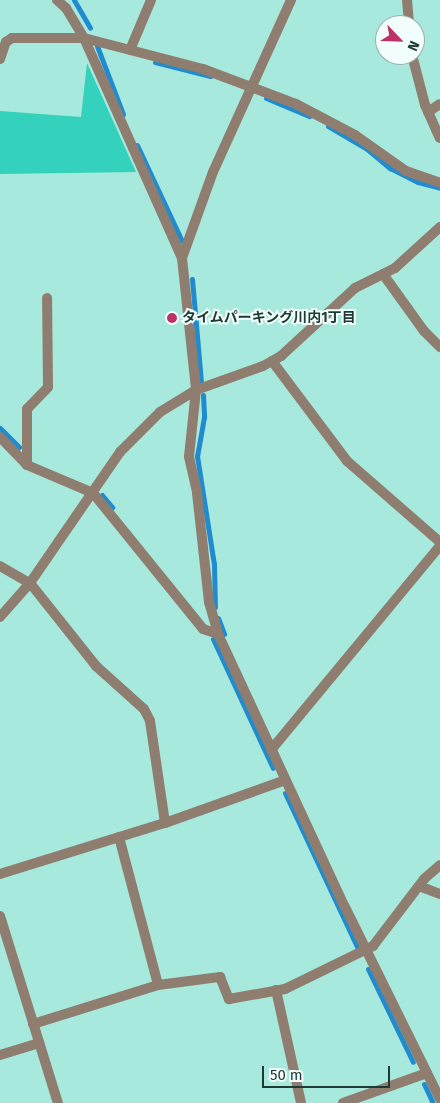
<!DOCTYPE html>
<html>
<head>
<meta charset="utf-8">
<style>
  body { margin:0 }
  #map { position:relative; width:440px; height:1103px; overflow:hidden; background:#a7e9dd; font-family:"Fira Sans","Noto Sans JP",sans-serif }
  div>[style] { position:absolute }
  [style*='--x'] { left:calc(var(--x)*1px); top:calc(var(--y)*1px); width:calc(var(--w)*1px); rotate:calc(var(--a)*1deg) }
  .green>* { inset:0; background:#34d1bd }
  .stream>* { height:5px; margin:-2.5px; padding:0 2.5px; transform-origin:2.5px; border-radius:2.5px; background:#208ccf }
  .street>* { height:10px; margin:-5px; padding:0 5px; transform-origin:5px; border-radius:5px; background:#8f7e6f }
  .dots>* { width:14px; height:14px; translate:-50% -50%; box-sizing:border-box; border:2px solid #f1fefb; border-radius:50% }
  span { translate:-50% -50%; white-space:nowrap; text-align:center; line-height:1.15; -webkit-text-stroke:4px #f1fefb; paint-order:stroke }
  .poi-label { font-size:14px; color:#1f3935; font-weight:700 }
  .left { translate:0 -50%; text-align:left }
  .north { position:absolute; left:375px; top:15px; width:50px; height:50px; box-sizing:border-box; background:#f1fefb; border:1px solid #9dafac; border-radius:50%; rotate:114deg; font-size:14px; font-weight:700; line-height:20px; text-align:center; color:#1f3935 }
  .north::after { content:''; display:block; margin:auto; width:18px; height:22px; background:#bd3166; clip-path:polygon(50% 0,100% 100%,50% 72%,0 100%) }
  .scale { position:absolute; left:262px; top:1066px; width:128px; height:22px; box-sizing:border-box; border:2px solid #1f3935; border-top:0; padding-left:6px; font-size:15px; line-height:18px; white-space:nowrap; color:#1f3935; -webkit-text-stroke:4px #f1fefb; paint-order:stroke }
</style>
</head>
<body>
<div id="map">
  <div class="green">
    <div style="clip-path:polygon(87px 63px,136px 172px,0 174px,0 111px,81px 117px)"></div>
  </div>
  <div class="stream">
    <div style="--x:74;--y:0;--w:32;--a:60"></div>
    <div style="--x:97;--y:46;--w:73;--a:69.1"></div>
    <div style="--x:155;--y:62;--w:57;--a:14.3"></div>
    <div style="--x:266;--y:98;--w:47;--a:22.7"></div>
    <div style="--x:328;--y:126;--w:45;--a:30.5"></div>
    <div style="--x:367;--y:149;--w:30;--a:40"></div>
    <div style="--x:390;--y:168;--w:31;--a:27"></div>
    <div style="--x:418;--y:182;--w:23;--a:15"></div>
    <div style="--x:137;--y:145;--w:106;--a:64.9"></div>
    <div style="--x:192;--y:279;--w:102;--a:85"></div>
    <div style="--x:203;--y:395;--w:22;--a:87"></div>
    <div style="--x:204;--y:417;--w:40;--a:100"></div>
    <div style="--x:197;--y:456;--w:109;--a:81.1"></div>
    <div style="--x:214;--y:564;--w:43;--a:88.7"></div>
    <div style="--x:0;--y:428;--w:27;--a:45"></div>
    <div style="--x:102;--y:495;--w:16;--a:50"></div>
    <div style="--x:218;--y:618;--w:17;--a:69"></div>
    <div style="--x:213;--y:639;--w:142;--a:65.1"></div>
    <div style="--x:285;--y:793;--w:172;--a:64.9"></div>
    <div style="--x:368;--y:969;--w:103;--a:64.2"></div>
    <div style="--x:424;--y:1084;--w:21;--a:65"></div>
  </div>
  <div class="street">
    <div style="--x:57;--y:0;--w:12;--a:42"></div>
    <div style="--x:66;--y:8;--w:35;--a:59"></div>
    <div style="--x:84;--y:38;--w:241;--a:66"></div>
    <div style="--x:182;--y:258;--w:133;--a:83.9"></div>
    <div style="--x:196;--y:390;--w:67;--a:96"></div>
    <div style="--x:189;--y:457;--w:37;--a:77"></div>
    <div style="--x:197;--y:493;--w:110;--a:83.7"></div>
    <div style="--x:209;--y:602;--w:33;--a:74"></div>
    <div style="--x:218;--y:634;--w:301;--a:65.1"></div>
    <div style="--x:345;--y:907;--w:214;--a:63.7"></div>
    <div style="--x:407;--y:0;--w:25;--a:85"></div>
    <div style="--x:130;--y:50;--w:54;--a:-67.2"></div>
    <div style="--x:412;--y:55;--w:52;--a:75.4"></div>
    <div style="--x:425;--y:105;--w:36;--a:66"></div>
    <div style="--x:0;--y:59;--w:18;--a:-71"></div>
    <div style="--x:6;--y:42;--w:7;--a:-34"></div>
    <div style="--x:12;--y:38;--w:72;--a:0"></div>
    <div style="--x:84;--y:38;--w:123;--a:14.6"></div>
    <div style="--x:203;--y:69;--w:99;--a:20.6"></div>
    <div style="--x:296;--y:104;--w:67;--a:27.7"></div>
    <div style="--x:355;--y:135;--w:62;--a:35.2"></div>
    <div style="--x:406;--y:171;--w:36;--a:19"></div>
    <div style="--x:428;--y:112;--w:14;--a:-34"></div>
    <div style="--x:182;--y:258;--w:91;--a:-70.2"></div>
    <div style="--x:213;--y:172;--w:189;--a:-65.6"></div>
    <div style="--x:383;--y:274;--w:70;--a:54.3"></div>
    <div style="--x:424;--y:331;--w:23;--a:45"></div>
    <div style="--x:272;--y:361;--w:125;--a:53.1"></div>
    <div style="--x:347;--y:461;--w:123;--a:41.1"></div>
    <div style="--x:0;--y:437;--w:39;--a:46"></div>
    <div style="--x:27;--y:465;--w:72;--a:23"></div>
    <div style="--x:93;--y:493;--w:175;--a:51"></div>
    <div style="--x:203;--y:629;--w:16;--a:18"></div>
    <div style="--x:27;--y:465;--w:56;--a:-90"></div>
    <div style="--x:27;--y:409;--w:30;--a:-46"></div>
    <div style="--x:48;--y:387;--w:89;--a:-90.6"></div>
    <div style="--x:0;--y:566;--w:34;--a:30"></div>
    <div style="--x:30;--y:583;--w:106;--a:51.5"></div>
    <div style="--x:96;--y:666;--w:64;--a:41.9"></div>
    <div style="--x:144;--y:709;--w:13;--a:63"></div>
    <div style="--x:150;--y:721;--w:103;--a:81.6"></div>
    <div style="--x:0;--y:617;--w:45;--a:-48.6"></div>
    <div style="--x:30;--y:583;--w:159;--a:-55.5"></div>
    <div style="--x:120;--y:452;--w:57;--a:-45"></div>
    <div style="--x:160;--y:412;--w:42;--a:-31.4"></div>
    <div style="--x:196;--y:390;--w:71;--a:-19.7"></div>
    <div style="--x:263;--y:366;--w:21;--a:-29"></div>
    <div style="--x:281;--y:356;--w:100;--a:-42.6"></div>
    <div style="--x:355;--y:288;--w:45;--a:-26.6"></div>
    <div style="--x:395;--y:268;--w:61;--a:-42.3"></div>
    <div style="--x:271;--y:750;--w:265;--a:-50.4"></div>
    <div style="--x:119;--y:837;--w:153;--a:75.2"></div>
    <div style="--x:0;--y:874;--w:173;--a:-17.2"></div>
    <div style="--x:165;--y:823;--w:128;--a:-19.6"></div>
    <div style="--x:419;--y:886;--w:22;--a:21"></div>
    <div style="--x:0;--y:916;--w:196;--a:72.8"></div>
    <div style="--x:276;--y:990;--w:116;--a:77.5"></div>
    <div style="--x:33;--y:1024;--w:131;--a:-17.3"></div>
    <div style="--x:158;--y:985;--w:63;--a:-7.4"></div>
    <div style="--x:220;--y:977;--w:24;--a:68"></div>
    <div style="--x:229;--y:999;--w:57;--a:-10.1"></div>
    <div style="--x:285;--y:989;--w:98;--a:-26"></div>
    <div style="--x:373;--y:946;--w:84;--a:-52.7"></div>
    <div style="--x:424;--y:879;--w:21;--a:-41"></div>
    <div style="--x:0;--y:1055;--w:41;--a:-17.1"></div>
    <div style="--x:343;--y:1103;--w:89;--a:-19.7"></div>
  </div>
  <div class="dots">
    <div style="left:172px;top:318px;background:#bd3166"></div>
  </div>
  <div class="poi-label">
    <span class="left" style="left:182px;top:318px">タイムパーキング川内1丁目</span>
  </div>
  <div class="north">N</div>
  <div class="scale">50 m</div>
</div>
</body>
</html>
